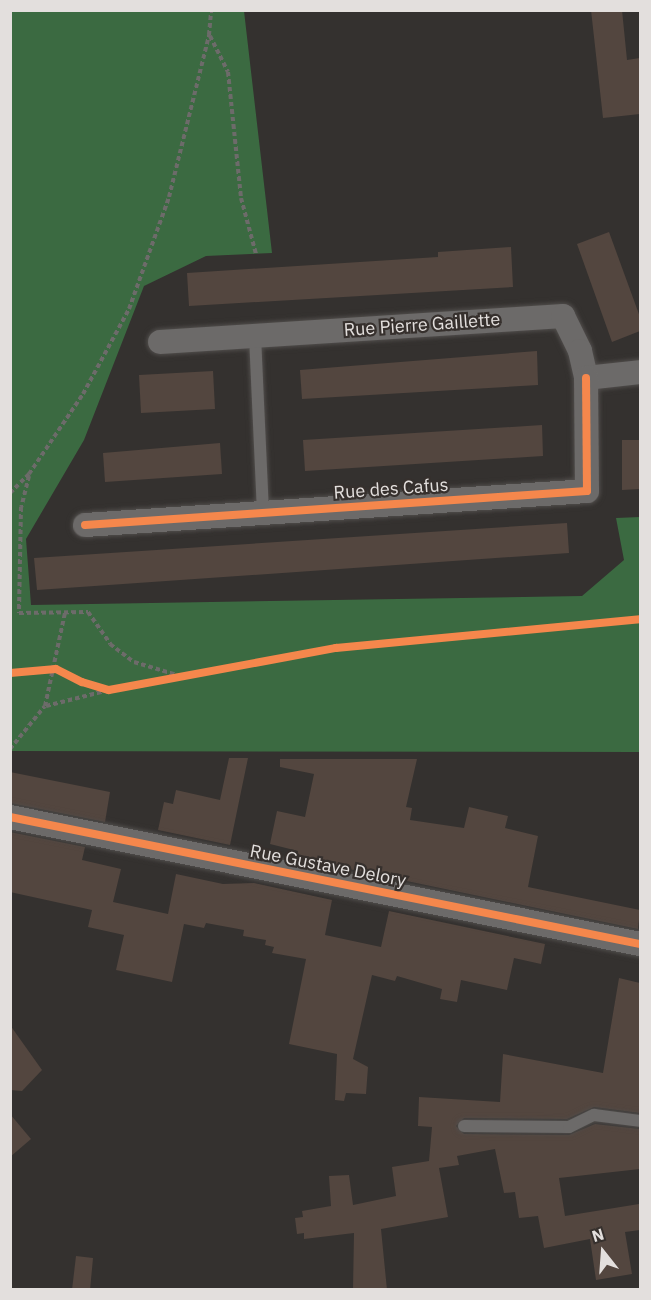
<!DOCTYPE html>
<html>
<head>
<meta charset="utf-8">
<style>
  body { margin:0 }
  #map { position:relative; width:651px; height:1300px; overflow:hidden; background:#34312f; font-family:"IBM Plex Sans",sans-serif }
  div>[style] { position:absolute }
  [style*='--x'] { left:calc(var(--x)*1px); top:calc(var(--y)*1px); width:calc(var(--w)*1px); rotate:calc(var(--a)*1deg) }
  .forest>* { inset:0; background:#3b6a41 }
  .building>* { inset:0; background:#53463f }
  .path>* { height:4px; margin-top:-2px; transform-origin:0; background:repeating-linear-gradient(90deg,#6d6b6a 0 4.5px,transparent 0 7.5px) }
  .roads { filter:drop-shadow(0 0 2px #504d4b) drop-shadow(0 0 2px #504d4b) }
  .lane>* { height:12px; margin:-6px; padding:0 6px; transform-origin:6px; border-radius:6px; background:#6c6a69 }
  .street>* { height:24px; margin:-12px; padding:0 12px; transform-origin:12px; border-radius:12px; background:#6c6a69 }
  .cycleway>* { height:8px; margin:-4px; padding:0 4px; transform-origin:4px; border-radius:4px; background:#f5874c }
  span { translate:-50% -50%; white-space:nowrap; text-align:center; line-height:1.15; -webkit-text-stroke:4.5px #36302d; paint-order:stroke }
  .street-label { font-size:18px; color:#e3dfdd }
  .frame { position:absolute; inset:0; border:12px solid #e3dfdd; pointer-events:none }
  .north { position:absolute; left:573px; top:1222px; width:60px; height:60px; -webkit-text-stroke:4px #36302d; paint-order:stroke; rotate:343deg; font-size:16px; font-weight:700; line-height:24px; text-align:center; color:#e3dfdd }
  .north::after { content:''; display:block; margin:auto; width:21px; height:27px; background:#e3dfdd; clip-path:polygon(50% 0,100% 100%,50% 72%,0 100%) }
</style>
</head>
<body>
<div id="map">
  <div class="forest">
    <div style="clip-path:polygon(11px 10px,244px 11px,272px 253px,206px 256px,144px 286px,84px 440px,26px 539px,31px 605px,582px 596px,624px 560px,616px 518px,640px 517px,640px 752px,11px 751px)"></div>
  </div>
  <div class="building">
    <div style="clip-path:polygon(591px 10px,622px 10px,627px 60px,640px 58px,640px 114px,603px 118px)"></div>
    <div style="clip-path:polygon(609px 232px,640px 317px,640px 331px,612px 342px,577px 244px)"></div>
    <div style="clip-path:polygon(511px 247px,513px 287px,189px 306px,187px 273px,438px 257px,438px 252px)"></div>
    <div style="clip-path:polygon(537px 351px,538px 385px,302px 399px,300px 370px)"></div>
    <div style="clip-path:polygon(213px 371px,215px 409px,141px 413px,139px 375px)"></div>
    <div style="clip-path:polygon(542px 425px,543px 456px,305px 471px,303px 440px)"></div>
    <div style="clip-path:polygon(622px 440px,640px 440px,640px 489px,622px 490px)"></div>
    <div style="clip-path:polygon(220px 443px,222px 474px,105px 482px,103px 453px)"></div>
    <div style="clip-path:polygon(567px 523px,569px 553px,37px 590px,34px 558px)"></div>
    <div style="clip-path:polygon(229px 758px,248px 758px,230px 845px,158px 830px,164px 802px,173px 804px,176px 790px,220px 800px)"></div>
    <div style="clip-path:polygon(280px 759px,417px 759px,406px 807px,412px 808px,410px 820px,464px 828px,469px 807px,508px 816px,505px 828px,538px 836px,528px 887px,640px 910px,638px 929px,296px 858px,298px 851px,270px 844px,277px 811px,305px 817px,314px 774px,280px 767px)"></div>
    <div style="clip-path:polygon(10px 772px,110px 792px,105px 822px,10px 803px)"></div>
    <div style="clip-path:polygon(10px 832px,85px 847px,82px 860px,121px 869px,113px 902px,168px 914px,176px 874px,223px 884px,254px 883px,332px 900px,325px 935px,381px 947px,389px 911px,545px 944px,541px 964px,514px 958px,507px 990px,461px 980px,457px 1002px,440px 999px,442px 989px,397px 976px,395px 981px,372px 975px,353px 1059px,368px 1067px,366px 1094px,346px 1093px,344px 1101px,335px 1100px,337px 1054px,289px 1044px,306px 959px,272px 953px,274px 947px,265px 945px,266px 940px,243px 936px,244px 930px,206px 923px,204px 928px,184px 924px,172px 982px,116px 970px,124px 935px,88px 927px,92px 910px,10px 892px)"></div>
    <div style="clip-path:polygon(619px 978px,640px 983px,640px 1113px,594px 1107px,567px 1119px,464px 1118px,456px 1126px,464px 1134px,569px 1135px,595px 1124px,640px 1129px,640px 1169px,559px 1178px,565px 1216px,639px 1204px,640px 1230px,625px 1232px,632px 1274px,596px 1280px,590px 1239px,544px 1248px,538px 1216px,519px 1218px,515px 1192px,504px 1193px,495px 1149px,457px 1156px,459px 1165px,439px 1168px,448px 1217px,381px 1229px,387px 1290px,353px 1290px,354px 1233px,304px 1239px,304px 1233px,297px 1234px,295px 1218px,303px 1217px,302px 1211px,331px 1206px,329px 1176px,349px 1175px,353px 1205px,396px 1196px,392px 1167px,429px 1161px,432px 1127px,418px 1126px,419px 1097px,500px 1102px,503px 1054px,603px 1073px)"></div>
    <div style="clip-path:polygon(10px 1025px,42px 1070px,22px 1091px,10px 1090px)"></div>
    <div style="clip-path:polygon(10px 1114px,31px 1139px,10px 1157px)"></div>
    <div style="clip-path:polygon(76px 1256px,93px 1258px,90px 1290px,72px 1290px)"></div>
  </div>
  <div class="path">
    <div style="--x:210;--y:36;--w:40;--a:63.4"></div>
    <div style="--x:228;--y:72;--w:127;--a:84.1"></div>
    <div style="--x:241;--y:198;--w:58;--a:75"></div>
    <div style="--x:29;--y:476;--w:32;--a:104"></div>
    <div style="--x:21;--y:507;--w:106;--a:91.1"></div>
    <div style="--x:19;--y:613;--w:69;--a:-0.8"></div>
    <div style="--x:88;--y:612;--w:39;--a:55"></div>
    <div style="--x:110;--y:644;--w:30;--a:37"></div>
    <div style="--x:134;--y:662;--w:48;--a:16.9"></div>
    <div style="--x:10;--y:493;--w:27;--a:-45"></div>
    <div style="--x:29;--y:474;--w:97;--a:-56"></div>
    <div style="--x:83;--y:394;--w:97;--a:-61.6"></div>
    <div style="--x:129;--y:309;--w:119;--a:-70.3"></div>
    <div style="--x:169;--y:197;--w:167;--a:-76.1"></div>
    <div style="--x:209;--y:35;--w:25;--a:-85"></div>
    <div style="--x:46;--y:706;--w:65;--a:-14.3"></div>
    <div style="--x:10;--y:749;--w:55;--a:-50.9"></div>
    <div style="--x:45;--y:706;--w:95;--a:-77.9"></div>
  </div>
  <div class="roads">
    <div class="lane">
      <div style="--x:255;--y:336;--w:177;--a:87.4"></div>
      <div style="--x:464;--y:1126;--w:105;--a:0.5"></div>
      <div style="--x:569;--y:1127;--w:28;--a:-26"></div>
      <div style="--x:594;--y:1115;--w:46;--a:7.4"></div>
    </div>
    <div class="street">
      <div style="--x:160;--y:342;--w:404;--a:-3.7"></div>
      <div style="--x:563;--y:316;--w:39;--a:64"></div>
      <div style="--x:580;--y:351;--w:28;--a:77"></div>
      <div style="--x:586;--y:378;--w:54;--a:-6.3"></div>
      <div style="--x:85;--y:525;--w:503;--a:-3.87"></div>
      <div style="--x:587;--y:491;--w:113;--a:-90.5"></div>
      <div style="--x:10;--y:817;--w:643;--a:11.4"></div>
    </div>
  </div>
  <div class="cycleway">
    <div style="--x:85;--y:525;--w:503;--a:-3.87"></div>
    <div style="--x:587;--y:491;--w:113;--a:-90.5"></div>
    <div style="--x:10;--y:673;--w:46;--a:-5"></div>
    <div style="--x:56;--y:669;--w:29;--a:27"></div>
    <div style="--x:82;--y:682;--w:28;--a:17"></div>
    <div style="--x:109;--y:690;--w:231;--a:-10.5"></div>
    <div style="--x:336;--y:648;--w:305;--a:-5.4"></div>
    <div style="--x:10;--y:817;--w:643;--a:11.4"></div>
  </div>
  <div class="street-label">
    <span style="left:422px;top:325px;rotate:-4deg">Rue Pierre Gaillette</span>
    <span style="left:391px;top:489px;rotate:-4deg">Rue des Cafus</span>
    <span style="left:328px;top:866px;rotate:11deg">Rue Gustave Delory</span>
  </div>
  <div class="frame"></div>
  <div class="north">N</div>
</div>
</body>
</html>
